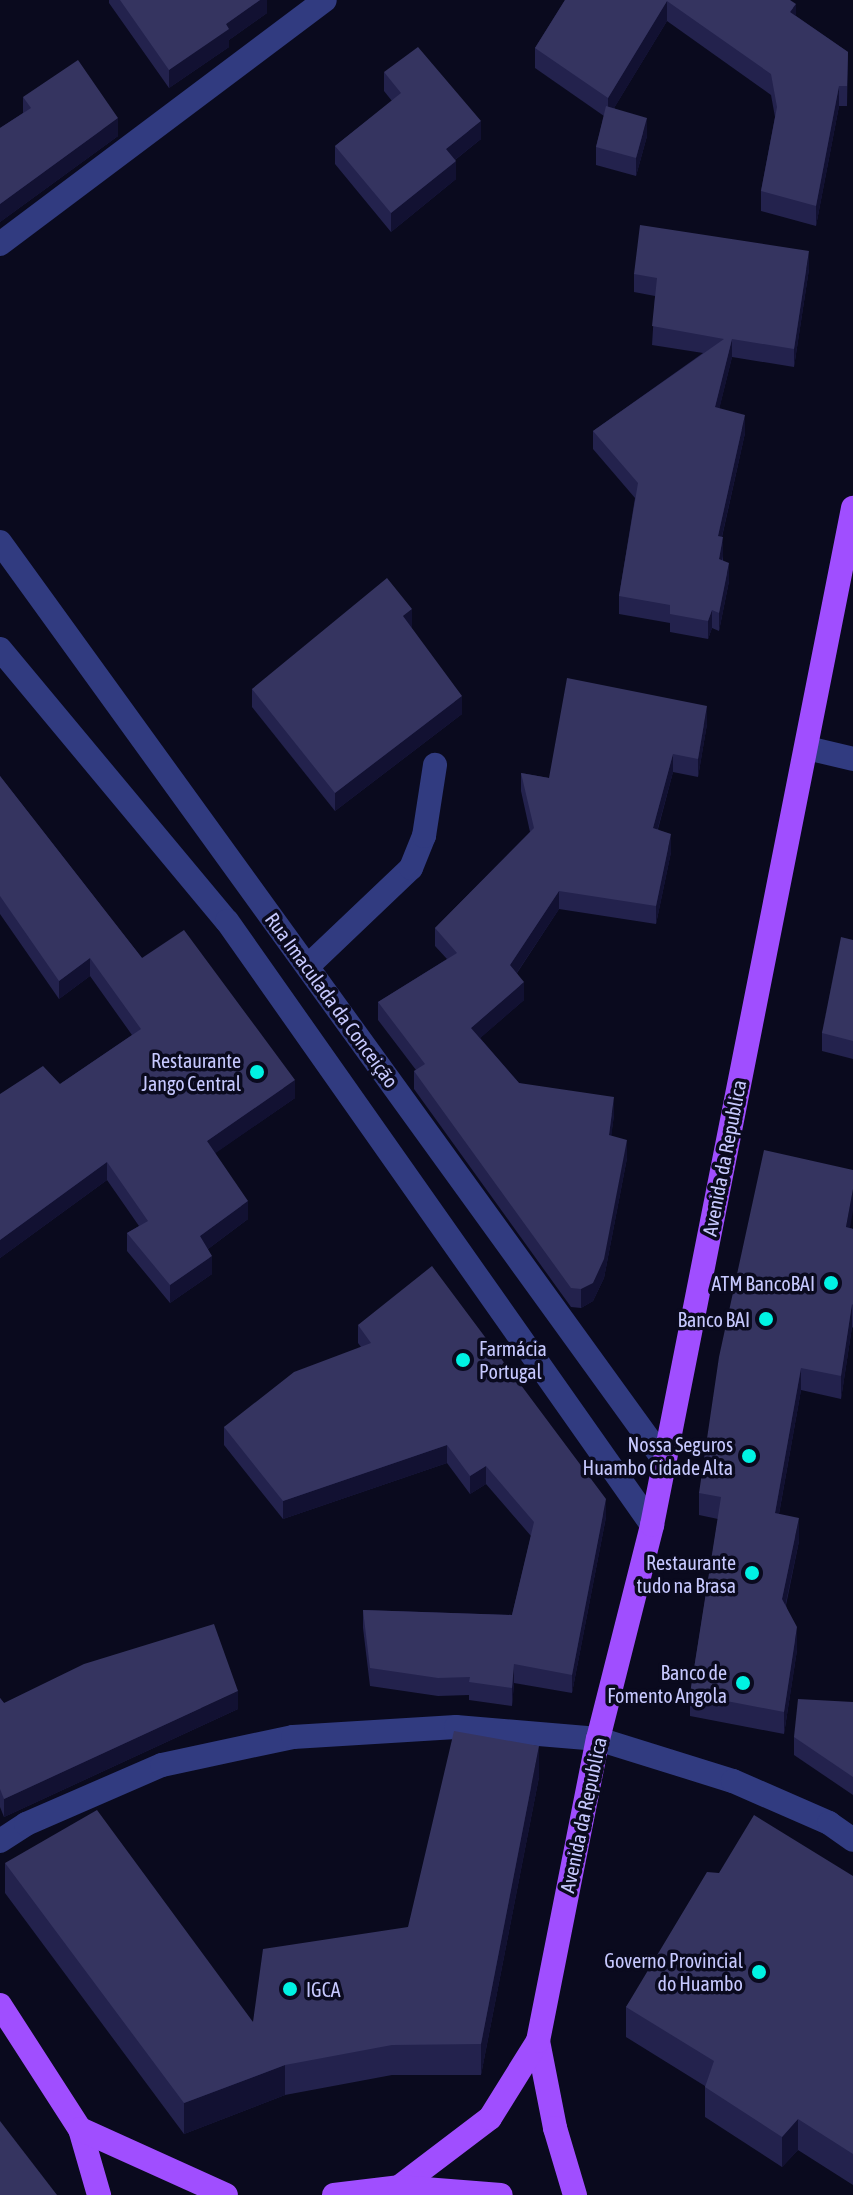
<!DOCTYPE html>
<html>
<head>
<meta charset="utf-8">
<style>
  body { margin:0 }
  #map { position:relative; width:853px; height:2195px; overflow:hidden; background:#0a0a1e; font-family:"Asap Condensed",sans-serif }
  div>[style] { position:absolute }
  [style*='--x'] { left:calc(var(--x)*1px); top:calc(var(--y)*1px); width:calc(var(--w)*1px); rotate:calc(var(--a)*1deg) }
  .minor>* { height:24px; margin:-12px; padding:0 12px; transform-origin:12px; border-radius:12px; background:#313b80 }
  .major>* { height:24px; margin:-12px; padding:0 12px; transform-origin:12px; border-radius:12px; background:#a04eff }
  .wall>* { inset:0; background:#23224d }
  .shaded-wall>* { inset:0; background:#121132 }
  .building>* { inset:0; background:#353460 }
  .dots>* { width:22px; height:22px; translate:-50% -50%; box-sizing:border-box; border:4px solid #0a0a1e; border-radius:50% }
  span { translate:-50% -50%; white-space:nowrap; text-align:center; line-height:1.15; -webkit-text-stroke:7px #0a0a1e; paint-order:stroke }
  .street-label { font-size:20px; color:#c7c9ff }
  .poi-label { font-size:20px; color:#c7c9ff }
  .right { translate:-100% -50%; text-align:right }
  .left { translate:0 -50%; text-align:left }
</style>
</head>
<body>
<div id="map">
  <div class="minor">
    <div style="--x:0;--y:244;--w:406;--a:-36.9"></div>
    <div style="--x:0;--y:542;--w:1132;--a:54.13"></div>
    <div style="--x:0;--y:649;--w:354;--a:50.2"></div>
    <div style="--x:227;--y:921;--w:739;--a:54.87"></div>
    <div style="--x:807;--y:748;--w:47;--a:13.4"></div>
    <div style="--x:308;--y:966;--w:142;--a:-43.6"></div>
    <div style="--x:411;--y:868;--w:35;--a:-68"></div>
    <div style="--x:424;--y:836;--w:72;--a:-81.2"></div>
    <div style="--x:0;--y:1841;--w:31;--a:-33"></div>
    <div style="--x:26;--y:1824;--w:148;--a:-23.5"></div>
    <div style="--x:162;--y:1765;--w:134;--a:-12.1"></div>
    <div style="--x:293;--y:1737;--w:163;--a:-3.5"></div>
    <div style="--x:456;--y:1727;--w:143;--a:4.8"></div>
    <div style="--x:598;--y:1739;--w:141;--a:17.3"></div>
    <div style="--x:733;--y:1781;--w:105;--a:23.6"></div>
    <div style="--x:829;--y:1823;--w:29;--a:35"></div>
  </div>
  <div class="major">
    <div style="--x:0;--y:2005;--w:148;--a:57.2"></div>
    <div style="--x:80;--y:2129;--w:69;--a:73.9"></div>
    <div style="--x:538;--y:2041;--w:89;--a:78.9"></div>
    <div style="--x:555;--y:2128;--w:70;--a:73.4"></div>
    <div style="--x:80;--y:2129;--w:160;--a:24.3"></div>
    <div style="--x:399;--y:2187;--w:114;--a:-37.2"></div>
    <div style="--x:490;--y:2118;--w:91;--a:-58.1"></div>
    <div style="--x:538;--y:2041;--w:308;--a:-78.8"></div>
    <div style="--x:598;--y:1739;--w:221;--a:-75.8"></div>
    <div style="--x:652;--y:1525;--w:1037;--a:-78.82"></div>
    <div style="--x:334;--y:2195;--w:65;--a:-7"></div>
    <div style="--x:399;--y:2187;--w:102;--a:4.5"></div>
  </div>
  <div class="wall">
    <div style="clip-path:polygon(109px 0,267px 0,267px 13px,229px 40px,229px 47px,169px 88px,109px 3px)"></div>
    <div style="clip-path:polygon(565px 0,790px 0,796px 16px,848px 52px,847px 106px,839px 106px,816px 226px,761px 211px,761px 191px,775px 117px,771px 95px,667px 21px,614px 108px,647px 136px,636px 176px,596px 165px,596px 147px,604px 116px,535px 68px,535px 48px)"></div>
    <div style="clip-path:polygon(384px 72px,481px 139px,455px 160px,456px 179px,391px 232px,335px 164px,335px 146px,392px 101px,384px 91px)"></div>
    <div style="clip-path:polygon(23px 97px,118px 136px,0 222px,0 128px,23px 113px)"></div>
    <div style="clip-path:polygon(809px 269px,794px 367px,732px 357px,719px 409px,745px 433px,722px 537px,723px 556px,723px 560px,729px 581px,719px 631px,712px 628px,708px 639px,670px 632px,670px 623px,619px 614px,619px 596px,635px 498px,593px 449px,593px 431px,703px 353px,652px 345px,655px 296px,634px 292px,634px 274px)"></div>
    <div style="clip-path:polygon(411px 627px,462px 714px,335px 811px,252px 707px,252px 689px)"></div>
    <div style="clip-path:polygon(707px 724px,698px 777px,673px 772px,658px 829px,671px 852px,656px 924px,559px 909px,517px 973px,524px 1000px,480px 1038px,519px 1083px,614px 1115px,611px 1136px,627px 1158px,604px 1278px,593px 1301px,581px 1308px,571px 1307px,414px 1089px,414px 1071px,416px 1070px,378px 1020px,378px 1002px,447px 959px,435px 946px,435px 928px,530px 832px,521px 791px,521px 773px,549px 778px)"></div>
    <div style="clip-path:polygon(0 776px,142px 958px,295px 1098px,215px 1153px,248px 1219px,208px 1249px,212px 1274px,170px 1303px,127px 1251px,127px 1233px,139px 1226px,107px 1180px,0 1258px,0 1094px,60px 1084px,132px 1035px,90px 976px,59px 999px,0 914px)"></div>
    <div style="clip-path:polygon(853px 940px,853px 1059px,822px 1051px,822px 1033px)"></div>
    <div style="clip-path:polygon(850px 1228px,853px 1229px,853px 1328px,852px 1327px,841px 1399px,801px 1390px,779px 1514px,799px 1541px,786px 1605px,797px 1650px,784px 1734px,690px 1716px,690px 1694px,718px 1519px,699px 1515px,699px 1493px)"></div>
    <div style="clip-path:polygon(358px 1325px,606px 1517px,572px 1693px,514px 1683px,512px 1706px,469px 1700px,469px 1695px,438px 1696px,370px 1686px,363px 1628px,363px 1610px,512px 1615px,531px 1536px,486px 1484px,470px 1494px,447px 1463px,283px 1519px,224px 1445px,224px 1427px,361px 1347px,358px 1343px)"></div>
    <div style="clip-path:polygon(0 1698px,4px 1703px,238px 1709px,4px 1817px,0 1807px)"></div>
    <div style="clip-path:polygon(853px 1702px,853px 1795px,794px 1755px,794px 1737px)"></div>
    <div style="clip-path:polygon(539px 1777px,481px 2075px,392px 2075px,285px 2095px,184px 2134px,5px 1893px,5px 1863px,253px 2022px,408px 1927px)"></div>
    <div style="clip-path:polygon(719px 1873px,853px 1876px,853px 2185px,798px 2150px,782px 2167px,705px 2117px,705px 2086px,626px 2037px,626px 2007px)"></div>
  </div>
  <div class="shaded-wall">
    <div style="clip-path:polygon(260px 0,267px 0,267px 13px,229px 40px,229px 47px,169px 88px,169px 70px,226px 24px)"></div>
    <div style="clip-path:polygon(667px 1px,667px 21px,608px 118px,608px 98px)"></div>
    <div style="clip-path:polygon(796px 4px,796px 25px,790px 12px)"></div>
    <div style="clip-path:polygon(839px 86px,839px 106px,816px 226px,816px 206px)"></div>
    <div style="clip-path:polygon(118px 118px,118px 136px,0 222px,0 204px)"></div>
    <div style="clip-path:polygon(647px 118px,647px 136px,636px 176px,636px 158px)"></div>
    <div style="clip-path:polygon(481px 121px,481px 139px,446px 167px,446px 149px)"></div>
    <div style="clip-path:polygon(456px 161px,456px 179px,391px 232px,391px 213px)"></div>
    <div style="clip-path:polygon(809px 251px,809px 269px,794px 367px,794px 349px)"></div>
    <div style="clip-path:polygon(732px 339px,732px 357px,715px 426px,715px 407px)"></div>
    <div style="clip-path:polygon(745px 415px,745px 433px,718px 554px,718px 536px)"></div>
    <div style="clip-path:polygon(723px 537px,723px 556px,719px 577px,719px 559px)"></div>
    <div style="clip-path:polygon(729px 563px,729px 581px,719px 631px,719px 613px)"></div>
    <div style="clip-path:polygon(412px 609px,412px 627px,403px 634px,403px 616px)"></div>
    <div style="clip-path:polygon(712px 610px,712px 628px,708px 639px,708px 621px)"></div>
    <div style="clip-path:polygon(462px 696px,462px 714px,335px 811px,335px 793px)"></div>
    <div style="clip-path:polygon(707px 706px,707px 724px,698px 777px,698px 759px)"></div>
    <div style="clip-path:polygon(673px 754px,673px 772px,653px 846px,653px 828px)"></div>
    <div style="clip-path:polygon(671px 834px,671px 852px,656px 924px,656px 906px)"></div>
    <div style="clip-path:polygon(559px 891px,559px 909px,510px 983px,510px 965px)"></div>
    <div style="clip-path:polygon(90px 958px,90px 976px,59px 999px,59px 981px)"></div>
    <div style="clip-path:polygon(524px 982px,524px 1000px,471px 1046px,471px 1028px)"></div>
    <div style="clip-path:polygon(295px 1080px,295px 1098px,207px 1159px,207px 1141px)"></div>
    <div style="clip-path:polygon(614px 1097px,614px 1115px,609px 1153px,609px 1135px)"></div>
    <div style="clip-path:polygon(627px 1140px,627px 1158px,604px 1278px,593px 1301px,581px 1308px,581px 1289px)"></div>
    <div style="clip-path:polygon(107px 1162px,107px 1180px,0 1258px,0 1240px)"></div>
    <div style="clip-path:polygon(853px 1189px,853px 1211px,846px 1250px,846px 1227px)"></div>
    <div style="clip-path:polygon(248px 1201px,248px 1219px,200px 1255px,200px 1236px)"></div>
    <div style="clip-path:polygon(212px 1256px,212px 1274px,170px 1303px,170px 1285px)"></div>
    <div style="clip-path:polygon(852px 1304px,852px 1327px,841px 1399px,841px 1376px)"></div>
    <div style="clip-path:polygon(801px 1368px,801px 1390px,775px 1536px,775px 1513px)"></div>
    <div style="clip-path:polygon(447px 1445px,447px 1463px,283px 1519px,283px 1501px)"></div>
    <div style="clip-path:polygon(486px 1466px,486px 1484px,470px 1494px,470px 1476px)"></div>
    <div style="clip-path:polygon(606px 1499px,606px 1517px,572px 1693px,572px 1675px)"></div>
    <div style="clip-path:polygon(799px 1518px,799px 1541px,782px 1621px,782px 1599px)"></div>
    <div style="clip-path:polygon(797px 1627px,797px 1650px,784px 1734px,784px 1712px)"></div>
    <div style="clip-path:polygon(514px 1664px,514px 1683px,512px 1706px,512px 1688px)"></div>
    <div style="clip-path:polygon(238px 1691px,238px 1709px,4px 1817px,4px 1799px)"></div>
    <div style="clip-path:polygon(539px 1746px,539px 1777px,481px 2075px,481px 2044px)"></div>
    <div style="clip-path:polygon(285px 2065px,285px 2095px,184px 2134px,184px 2103px)"></div>
    <div style="clip-path:polygon(798px 2119px,798px 2150px,782px 2167px,782px 2137px)"></div>
  </div>
  <div class="building">
    <div style="clip-path:polygon(120px 0,260px 0,226px 24px,229px 29px,169px 70px)"></div>
    <div style="clip-path:polygon(565px 0,790px 0,796px 4px,790px 12px,848px 52px,847px 86px,839px 86px,816px 206px,761px 191px,777px 107px,771px 74px,667px 1px,608px 98px,535px 48px)"></div>
    <div style="clip-path:polygon(418px 47px,481px 121px,446px 149px,456px 161px,391px 213px,335px 146px,401px 93px,384px 72px)"></div>
    <div style="clip-path:polygon(78px 60px,118px 118px,0 204px,0 128px,31px 108px,23px 97px)"></div>
    <div style="clip-path:polygon(606px 106px,647px 118px,636px 158px,596px 147px)"></div>
    <div style="clip-path:polygon(640px 225px,809px 251px,794px 349px,732px 339px,715px 407px,745px 415px,718px 536px,723px 537px,719px 559px,729px 563px,719px 613px,712px 610px,708px 621px,670px 614px,670px 605px,619px 596px,638px 483px,593px 431px,724px 339px,652px 326px,657px 278px,634px 274px)"></div>
    <div style="clip-path:polygon(387px 578px,412px 609px,403px 616px,462px 696px,335px 793px,252px 689px)"></div>
    <div style="clip-path:polygon(567px 678px,707px 706px,698px 759px,673px 754px,653px 828px,671px 834px,656px 906px,559px 891px,510px 965px,524px 982px,471px 1028px,519px 1083px,614px 1097px,609px 1135px,627px 1140px,604px 1259px,593px 1283px,581px 1289px,571px 1288px,414px 1071px,425px 1064px,378px 1002px,457px 953px,435px 928px,534px 828px,521px 773px,549px 778px)"></div>
    <div style="clip-path:polygon(0 776px,142px 958px,184px 930px,295px 1080px,207px 1141px,248px 1201px,200px 1236px,212px 1256px,170px 1285px,127px 1233px,148px 1221px,107px 1162px,0 1240px,0 1094px,43px 1066px,60px 1084px,141px 1029px,90px 958px,59px 981px,0 896px)"></div>
    <div style="clip-path:polygon(841px 937px,853px 940px,853px 1041px,822px 1033px)"></div>
    <div style="clip-path:polygon(764px 1150px,853px 1170px,853px 1189px,846px 1227px,853px 1229px,853px 1305px,852px 1304px,841px 1376px,801px 1368px,775px 1513px,799px 1518px,782px 1599px,797px 1627px,784px 1712px,690px 1694px,721px 1497px,699px 1493px,719px 1357px)"></div>
    <div style="clip-path:polygon(432px 1266px,606px 1499px,572px 1675px,514px 1664px,512px 1688px,469px 1682px,470px 1677px,438px 1678px,370px 1668px,363px 1610px,512px 1615px,534px 1522px,486px 1466px,470px 1476px,447px 1445px,283px 1501px,224px 1427px,294px 1372px,371px 1343px,358px 1325px)"></div>
    <div style="clip-path:polygon(214px 1624px,238px 1691px,4px 1799px,0 1789px,0 1698px,4px 1703px,84px 1664px)"></div>
    <div style="clip-path:polygon(798px 1699px,853px 1702px,853px 1777px,794px 1737px)"></div>
    <div style="clip-path:polygon(454px 1731px,539px 1746px,481px 2044px,392px 2045px,285px 2065px,184px 2103px,5px 1863px,97px 1810px,253px 2022px,263px 1949px,408px 1927px)"></div>
    <div style="clip-path:polygon(754px 1815px,853px 1876px,853px 2154px,798px 2119px,782px 2137px,705px 2087px,714px 2061px,626px 2007px,707px 1872px,719px 1873px)"></div>
    <div style="clip-path:polygon(0 2121px,57px 2195px,0 2195px)"></div>
  </div>
  <div class="dots">
    <div style="left:257px;top:1072px;background:#00f2e3"></div>
    <div style="left:831px;top:1283px;background:#00f2e3"></div>
    <div style="left:766px;top:1319px;background:#00f2e3"></div>
    <div style="left:463px;top:1360px;background:#00f2e3"></div>
    <div style="left:749px;top:1456px;background:#00f2e3"></div>
    <div style="left:752px;top:1573px;background:#00f2e3"></div>
    <div style="left:743px;top:1683px;background:#00f2e3"></div>
    <div style="left:759px;top:1972px;background:#00f2e3"></div>
    <div style="left:290px;top:1989px;background:#00f2e3"></div>
  </div>
  <div class="street-label">
    <span style="left:332px;top:1000px;rotate:54deg">Rua Imaculada da Conceição</span>
    <span style="left:724px;top:1158px;rotate:-79deg">Avenida da Republica</span>
    <span style="left:583px;top:1815px;rotate:-78deg">Avenida da Republica</span>
  </div>
  <div class="poi-label">
    <span class="right" style="left:241px;top:1072px">Restaurante<br>Jango Central</span>
    <span class="right" style="left:815px;top:1283px">ATM BancoBAI</span>
    <span class="right" style="left:750px;top:1319px">Banco BAI</span>
    <span class="left" style="left:479px;top:1360px">Farmácia<br>Portugal</span>
    <span class="right" style="left:733px;top:1456px">Nossa Seguros<br>Huambo Cidade Alta</span>
    <span class="right" style="left:736px;top:1574px">Restaurante<br>tudo na Brasa</span>
    <span class="right" style="left:727px;top:1684px">Banco de<br>Fomento Angola</span>
    <span class="right" style="left:743px;top:1972px">Governo Provincial<br>do Huambo</span>
    <span class="left" style="left:306px;top:1989px">IGCA</span>
  </div>
</div>
</body>
</html>
